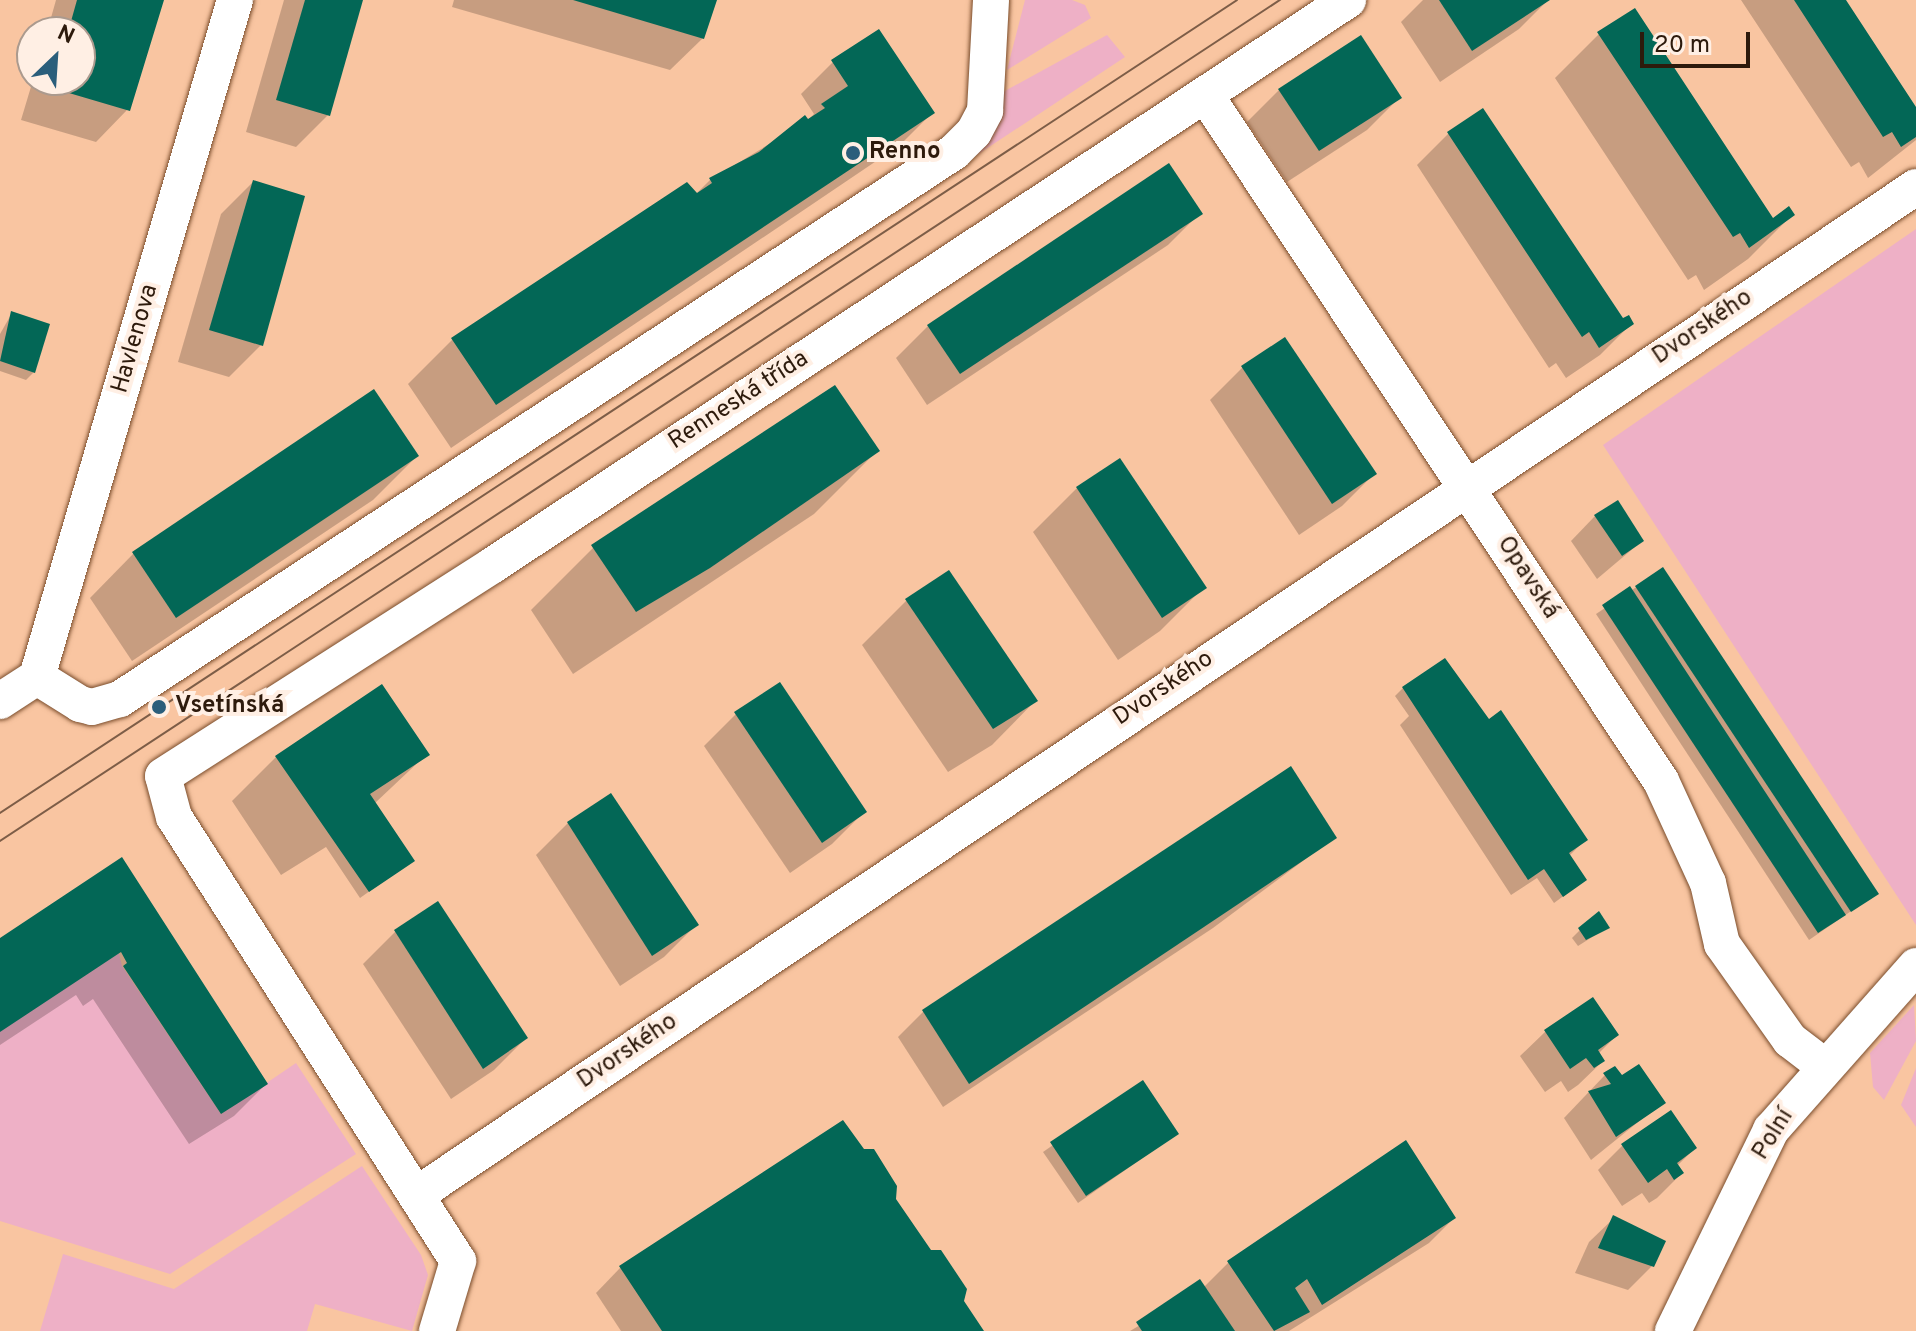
<!DOCTYPE html>
<html>
<head>
<meta charset="utf-8">
<style>
  body { margin:0 }
  #map { position:relative; width:1916px; height:1331px; overflow:hidden; background:#f9c5a1; font-family:Overpass,sans-serif }
  div>[style] { position:absolute }
  [style*='--x'] { left:calc(var(--x)*1px); top:calc(var(--y)*1px); width:calc(var(--w)*1px); rotate:calc(var(--a)*1deg) }
  .green>* { inset:0; background:#eeb0c6 }
  .shadow>* { inset:0; background:#0003 }
  .building>* { inset:0; background:#036756 }
  .roads { filter:drop-shadow(0 0 2px #7a4d2c) drop-shadow(0 0 2px #7a4d2c) }
  .minor>* { height:36px; margin:-18px; padding:0 18px; transform-origin:18px; border-radius:18px; background:#fff }
  .tram>* { height:2px; margin:-1px; padding:0 1px; transform-origin:1px; border-radius:1px; background:#7d5d47 }
  .dots>* { width:22px; height:22px; translate:-50% -50%; box-sizing:border-box; border:4px solid #ffefe4; border-radius:50% }
  span { translate:-50% -50%; white-space:nowrap; text-align:center; line-height:1.15; -webkit-text-stroke:8px #ffefe4; paint-order:stroke }
  .poi-label { font-size:24px; color:#2d1a0c; font-weight:700 }
  .left { translate:0 -50%; text-align:left }
  .street-label { font-size:24px; color:#2d1a0c }
  .north { position:absolute; left:16px; top:16px; width:80px; height:80px; box-sizing:border-box; background:#ffefe4; border:2px solid #ab9a8e; border-radius:50%; rotate:25deg; font-size:22px; font-weight:700; line-height:32px; text-align:center; color:#2d1a0c }
  .north::after { content:''; display:block; margin:auto; width:28px; height:36px; background:#2b5e7b; clip-path:polygon(50% 0,100% 100%,50% 72%,0 100%) }
  .scale { position:absolute; left:1640px; top:32px; width:110px; height:36px; box-sizing:border-box; border:4px solid #2d1a0c; border-top:0; padding-left:10px; font-size:24px; line-height:28px; white-space:nowrap; color:#2d1a0c; -webkit-text-stroke:6px #ffefe4; paint-order:stroke }
</style>
</head>
<body>
<div id="map">
  <div class="green">
    <div style="clip-path:polygon(1025px 0,1072px 0,1085px 5px,1091px 18px,1007px 70px)"></div>
    <div style="clip-path:polygon(1107px 35px,1125px 57px,604px 402px,969px 150px,1003px 92px)"></div>
    <div style="clip-path:polygon(1916px 229px,1916px 925px,1603px 445px)"></div>
    <div style="clip-path:polygon(119px 953px,122px 966px,221px 1114px,296px 1063px,356px 1154px,170px 1274px,0 1221px,0 1031px)"></div>
    <div style="clip-path:polygon(1914px 1005px,1916px 1041px,1884px 1100px,1873px 1087px,1870px 1053px)"></div>
    <div style="clip-path:polygon(1916px 1068px,1916px 1127px,1901px 1105px)"></div>
    <div style="clip-path:polygon(362px 1166px,421px 1255px,428px 1275px,412px 1331px,315px 1304px,307px 1331px,40px 1331px,63px 1254px,174px 1289px)"></div>
  </div>
  <div class="shadow">
    <div style="clip-path:polygon(56px 0,160px 0,128px 109px,96px 142px,21px 120px,33px 80px,80px 80px,80px 32px,47px 32px)"></div>
    <div style="clip-path:polygon(284px 0,361px 0,328px 115px,296px 147px,246px 132px)"></div>
    <div style="clip-path:polygon(454px 0,715px 0,703px 38px,670px 70px,452px 7px)"></div>
    <div style="clip-path:polygon(1423px 0,1548px 0,1519px 29px,1440px 82px,1401px 22px)"></div>
    <div style="clip-path:polygon(1741px 0,1843px 0,1916px 111px,1916px 140px,1868px 178px,1859px 162px,1851px 167px)"></div>
    <div style="clip-path:polygon(1599px 34px,1773px 221px,1792px 215px,1748px 259px,1704px 290px,1696px 275px,1688px 280px,1555px 78px)"></div>
    <div style="clip-path:polygon(833px 62px,932px 113px,900px 145px,451px 448px,408px 384px,452px 340px,686px 184px,694px 196px,710px 180px,807px 121px,814px 114px,801px 94px)"></div>
    <div style="clip-path:polygon(1279px 90px,1399px 98px,1367px 130px,1287px 182px,1247px 122px)"></div>
    <div style="clip-path:polygon(1449px 133px,1622px 321px,1632px 323px,1600px 355px,1566px 378px,1556px 363px,1549px 368px,1417px 165px)"></div>
    <div style="clip-path:polygon(253px 182px,261px 345px,229px 377px,178px 362px,221px 214px)"></div>
    <div style="clip-path:polygon(1200px 213px,1168px 245px,927px 405px,896px 358px,928px 326px)"></div>
    <div style="clip-path:polygon(12px 313px,34px 372px,26px 380px,0 371px,0 334px)"></div>
    <div style="clip-path:polygon(1285px 340px,1374px 474px,1342px 506px,1299px 535px,1210px 400px,1242px 368px)"></div>
    <div style="clip-path:polygon(877px 451px,814px 514px,573px 674px,531px 610px,594px 547px)"></div>
    <div style="clip-path:polygon(417px 456px,373px 500px,132px 661px,90px 598px,134px 553px)"></div>
    <div style="clip-path:polygon(1077px 488px,1204px 587px,1160px 631px,1118px 660px,1033px 532px)"></div>
    <div style="clip-path:polygon(1595px 516px,1642px 541px,1597px 579px,1571px 541px)"></div>
    <div style="clip-path:polygon(1662px 570px,1876px 894px,1809px 940px,1596px 614px)"></div>
    <div style="clip-path:polygon(950px 573px,1036px 700px,992px 745px,948px 772px,862px 645px,906px 601px)"></div>
    <div style="clip-path:polygon(1455px 679px,1585px 840px,1569px 856px,1585px 880px,1554px 903px,1537px 878px,1511px 895px,1400px 725px,1409px 716px,1395px 696px,1403px 688px)"></div>
    <div style="clip-path:polygon(736px 714px,864px 812px,832px 844px,790px 873px,704px 746px)"></div>
    <div style="clip-path:polygon(427px 754px,374px 804px,412px 861px,360px 898px,326px 847px,281px 875px,232px 801px,276px 757px)"></div>
    <div style="clip-path:polygon(611px 795px,696px 925px,664px 957px,620px 986px,536px 855px,568px 823px)"></div>
    <div style="clip-path:polygon(1192px 833px,1335px 837px,1213px 928px,943px 1107px,898px 1037px,923px 1012px)"></div>
    <div style="clip-path:polygon(122px 860px,266px 1084px,234px 1116px,189px 1144px,93px 999px,83px 1006px,76px 995px,0 1045px,0 941px)"></div>
    <div style="clip-path:polygon(437px 904px,526px 1038px,494px 1070px,451px 1099px,363px 964px,395px 932px)"></div>
    <div style="clip-path:polygon(1608px 927px,1578px 946px,1572px 938px,1580px 930px)"></div>
    <div style="clip-path:polygon(1593px 999px,1617px 1035px,1598px 1054px,1603px 1061px,1578px 1085px,1568px 1092px,1561px 1081px,1545px 1092px,1520px 1056px,1545px 1032px)"></div>
    <div style="clip-path:polygon(1605px 1075px,1621px 1077px,1663px 1102px,1591px 1160px,1564px 1118px)"></div>
    <div style="clip-path:polygon(1142px 1083px,1177px 1134px,1078px 1203px,1043px 1152px)"></div>
    <div style="clip-path:polygon(1622px 1146px,1695px 1148px,1677px 1166px,1682px 1173px,1657px 1198px,1649px 1203px,1642px 1193px,1622px 1206px,1598px 1170px)"></div>
    <div style="clip-path:polygon(894px 1200px,982px 1331px,621px 1331px,596px 1293px,620px 1268px)"></div>
    <div style="clip-path:polygon(1454px 1218px,1429px 1243px,1289px 1331px,1130px 1331px,1203px 1288px,1229px 1262px)"></div>
    <div style="clip-path:polygon(1614px 1218px,1652px 1266px,1628px 1290px,1575px 1273px,1589px 1242px)"></div>
  </div>
  <div class="building">
    <div style="clip-path:polygon(77px 0,164px 0,130px 111px,52px 88px,54px 80px,80px 80px,80px 32px,68px 32px)"></div>
    <div style="clip-path:polygon(305px 0,363px 0,330px 116px,276px 100px)"></div>
    <div style="clip-path:polygon(573px 0,717px 0,704px 39px)"></div>
    <div style="clip-path:polygon(1439px 0,1550px 0,1472px 51px)"></div>
    <div style="clip-path:polygon(1794px 0,1846px 0,1916px 107px,1916px 137px,1901px 147px,1892px 132px,1883px 137px)"></div>
    <div style="clip-path:polygon(1635px 8px,1773px 218px,1789px 206px,1795px 215px,1749px 248px,1740px 233px,1733px 237px,1597px 32px)"></div>
    <div style="clip-path:polygon(879px 29px,935px 113px,496px 405px,451px 338px,687px 182px,697px 193px,712px 183px,709px 178px,759px 152px,805px 115px,808px 119px,825px 108px,821px 104px,848px 86px,831px 60px)"></div>
    <div style="clip-path:polygon(1361px 35px,1402px 98px,1319px 151px,1278px 89px)"></div>
    <div style="clip-path:polygon(1483px 108px,1623px 318px,1629px 315px,1634px 324px,1599px 348px,1589px 332px,1582px 337px,1447px 132px)"></div>
    <div style="clip-path:polygon(1169px 163px,1203px 214px,960px 374px,927px 325px)"></div>
    <div style="clip-path:polygon(253px 180px,305px 196px,263px 346px,209px 330px)"></div>
    <div style="clip-path:polygon(11px 311px,50px 324px,35px 373px,0 361px)"></div>
    <div style="clip-path:polygon(1285px 337px,1377px 474px,1332px 504px,1241px 366px)"></div>
    <div style="clip-path:polygon(835px 385px,880px 451px,710px 568px,636px 612px,591px 545px)"></div>
    <div style="clip-path:polygon(374px 389px,419px 456px,176px 618px,132px 552px)"></div>
    <div style="clip-path:polygon(1120px 458px,1207px 588px,1162px 618px,1076px 487px)"></div>
    <div style="clip-path:polygon(1618px 500px,1644px 541px,1622px 556px,1594px 515px)"></div>
    <div style="clip-path:polygon(1663px 567px,1879px 894px,1851px 912px,1635px 586px)"></div>
    <div style="clip-path:polygon(949px 570px,1038px 701px,993px 729px,905px 599px)"></div>
    <div style="clip-path:polygon(1630px 586px,1846px 915px,1818px 933px,1602px 605px)"></div>
    <div style="clip-path:polygon(1445px 658px,1489px 719px,1501px 710px,1588px 840px,1569px 853px,1587px 880px,1563px 897px,1544px 869px,1528px 880px,1402px 687px)"></div>
    <div style="clip-path:polygon(780px 682px,867px 812px,822px 843px,734px 712px)"></div>
    <div style="clip-path:polygon(382px 684px,430px 755px,370px 794px,415px 861px,369px 892px,275px 756px)"></div>
    <div style="clip-path:polygon(1291px 766px,1337px 838px,969px 1084px,922px 1010px)"></div>
    <div style="clip-path:polygon(611px 793px,699px 925px,652px 956px,567px 822px)"></div>
    <div style="clip-path:polygon(122px 857px,268px 1084px,221px 1114px,123px 966px,127px 963px,121px 952px,0 1032px,0 938px)"></div>
    <div style="clip-path:polygon(438px 901px,528px 1038px,483px 1069px,394px 930px)"></div>
    <div style="clip-path:polygon(1599px 911px,1610px 928px,1586px 940px,1578px 928px)"></div>
    <div style="clip-path:polygon(1593px 997px,1619px 1035px,1598px 1050px,1605px 1061px,1594px 1068px,1586px 1058px,1570px 1069px,1544px 1030px)"></div>
    <div style="clip-path:polygon(1639px 1064px,1666px 1103px,1616px 1137px,1588px 1091px,1611px 1084px,1603px 1073px,1615px 1066px,1622px 1075px)"></div>
    <div style="clip-path:polygon(1143px 1080px,1179px 1134px,1086px 1196px,1050px 1142px)"></div>
    <div style="clip-path:polygon(1671px 1110px,1697px 1148px,1677px 1163px,1684px 1173px,1674px 1180px,1667px 1169px,1648px 1183px,1621px 1144px)"></div>
    <div style="clip-path:polygon(843px 1120px,864px 1149px,874px 1149px,897px 1186px,896px 1199px,931px 1250px,941px 1250px,967px 1289px,964px 1301px,984px 1331px,662px 1331px,619px 1266px)"></div>
    <div style="clip-path:polygon(1406px 1140px,1456px 1218px,1322px 1305px,1307px 1279px,1295px 1288px,1310px 1312px,1274px 1331px,1227px 1261px)"></div>
    <div style="clip-path:polygon(1613px 1215px,1666px 1241px,1654px 1267px,1598px 1248px)"></div>
    <div style="clip-path:polygon(1200px 1279px,1235px 1331px,1142px 1331px,1136px 1322px)"></div>
  </div>
  <div class="roads">
    <div class="minor">
      <div style="--x:1206;--y:96;--w:822;--a:56.41"></div>
      <div style="--x:1661;--y:781;--w:112;--a:65.3"></div>
      <div style="--x:1708;--y:883;--w:63;--a:77.1"></div>
      <div style="--x:1722;--y:944;--w:118;--a:54.7"></div>
      <div style="--x:1790;--y:1040;--w:43;--a:37.4"></div>
      <div style="--x:37;--y:677;--w:51;--a:32.1"></div>
      <div style="--x:80;--y:704;--w:12;--a:14"></div>
      <div style="--x:92;--y:707;--w:29;--a:-16"></div>
      <div style="--x:120;--y:699;--w:997;--a:-33.26"></div>
      <div style="--x:954;--y:152;--w:28;--a:-45"></div>
      <div style="--x:974;--y:132;--w:24;--a:-62"></div>
      <div style="--x:985;--y:111;--w:111;--a:-86.9"></div>
      <div style="--x:37;--y:677;--w:705;--a:-73.7"></div>
      <div style="--x:0;--y:701;--w:44;--a:-33"></div>
      <div style="--x:416;--y:1195;--w:1807;--a:-33.9"></div>
      <div style="--x:437;--y:1331;--w:73;--a:-73.3"></div>
      <div style="--x:458;--y:1261;--w:527;--a:-122.6"></div>
      <div style="--x:174;--y:817;--w:42;--a:-105"></div>
      <div style="--x:163;--y:776;--w:392;--a:-32.6"></div>
      <div style="--x:493;--y:565;--w:1025;--a:-33.46"></div>
      <div style="--x:1673;--y:1331;--w:224;--a:-64"></div>
      <div style="--x:1771;--y:1130;--w:219;--a:-48.5"></div>
    </div>
  </div>
  <div class="tram">
    <div style="--x:0;--y:813;--w:1480;--a:-33.31"></div>
    <div style="--x:0;--y:841;--w:1532;--a:-33.31"></div>
  </div>
  <div class="dots">
    <div style="left:853px;top:153px;background:#2b5e7b"></div>
    <div style="left:159px;top:707px;background:#2b5e7b"></div>
  </div>
  <div class="poi-label">
    <span class="left" style="left:869px;top:153px">Renno</span>
    <span class="left" style="left:175px;top:707px">Vsetínská</span>
  </div>
  <div class="street-label">
    <span style="left:1703px;top:328px;rotate:-34deg">Dvorského</span>
    <span style="left:136px;top:339px;rotate:-74deg">Havlenova</span>
    <span style="left:739px;top:401px;rotate:-33deg">Renneská třída</span>
    <span style="left:1527px;top:578px;rotate:57deg">Opavská</span>
    <span style="left:1164px;top:689px;rotate:-34deg">Dvorského</span>
    <span style="left:628px;top:1052px;rotate:-34deg">Dvorského</span>
    <span style="left:1774px;top:1135px;rotate:-58deg">Polní</span>
  </div>
  <div class="north">N</div>
  <div class="scale">20 m</div>
</div>
</body>
</html>
